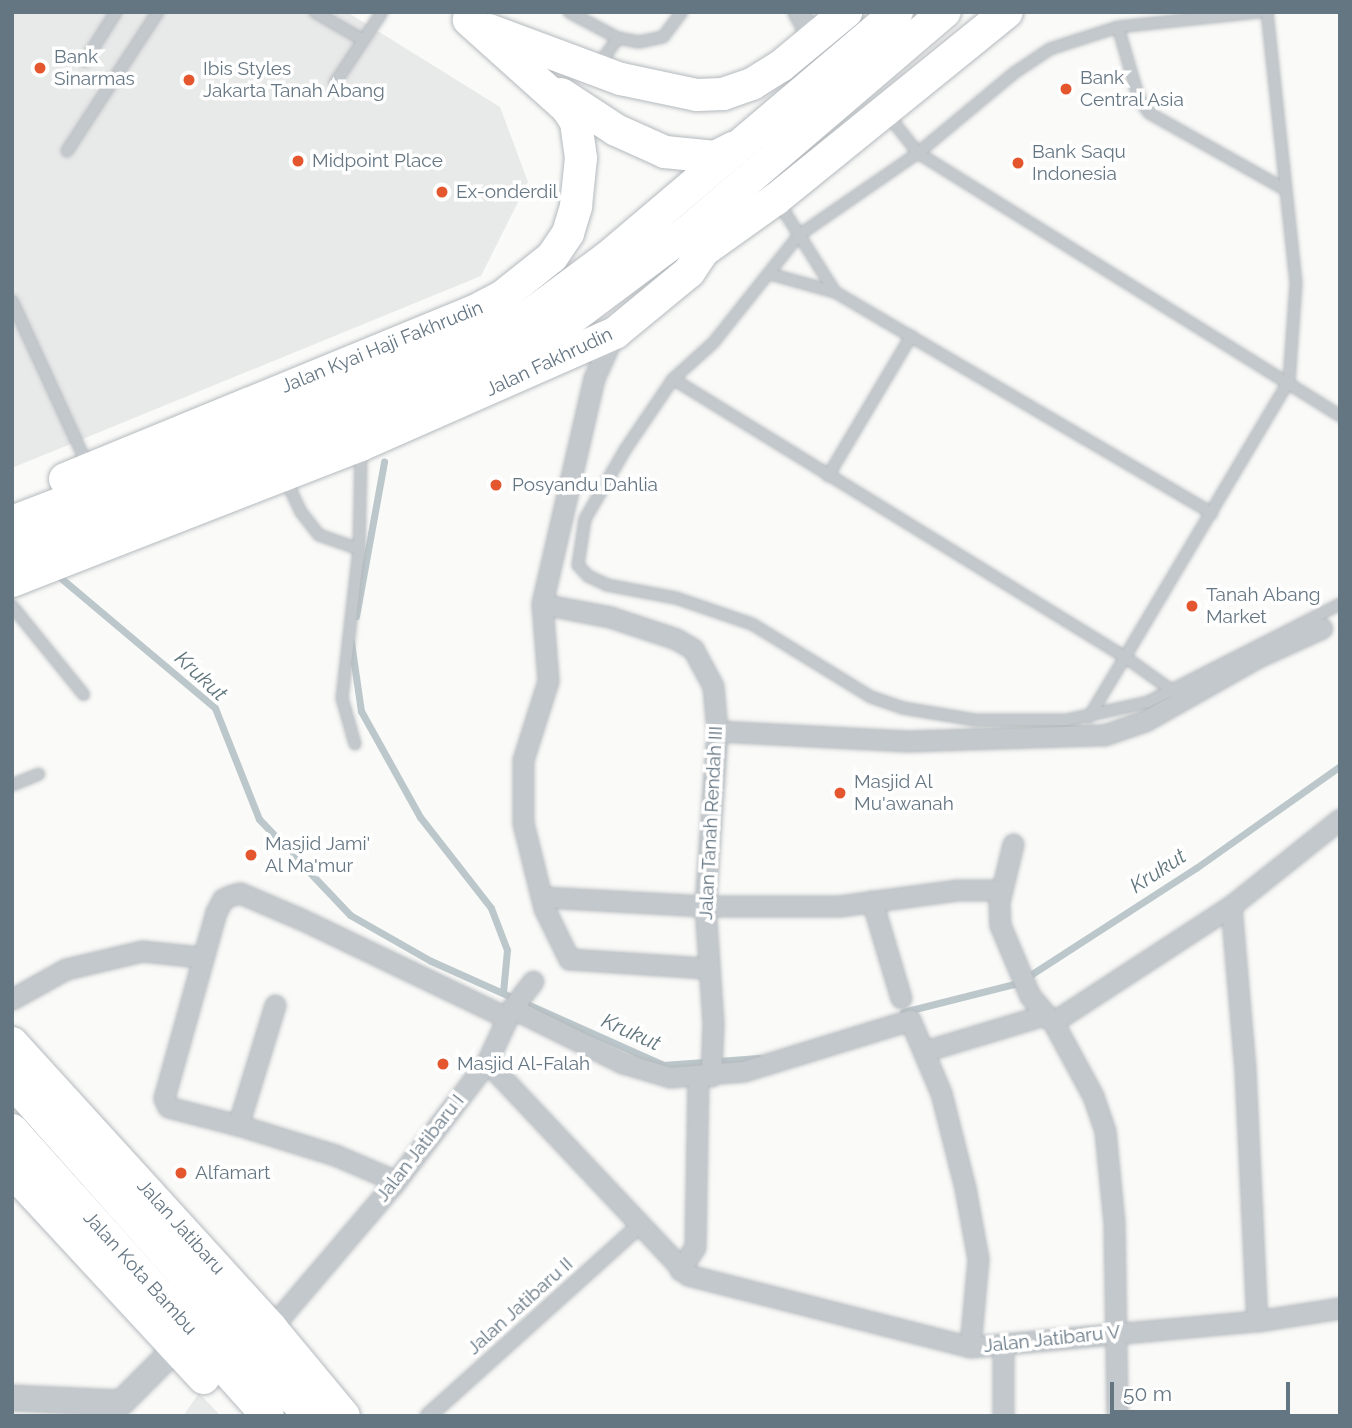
<!DOCTYPE html>
<html>
<head>
<meta charset="utf-8">
<style>
  body { margin:0 }
  #map { position:relative; width:1352px; height:1428px; overflow:hidden; background:#fafaf8; font-family:Raleway,sans-serif }
  div>[style] { position:absolute }
  [style*='--x'] { left:calc(var(--x)*1px); top:calc(var(--y)*1px); width:calc(var(--w)*1px); rotate:calc(var(--a)*1deg) }
  .built>* { inset:0; background:#e8e9e9 }
  .stream>* { height:7px; margin:-3.5px; padding:0 3.5px; transform-origin:3.5px; border-radius:3.5px; background:#bbc7cb }
  .roads { filter:drop-shadow(0 0 2px #b5babe) drop-shadow(0 0 2px #b5babe) }
  .service>* { height:10px; margin:-5px; padding:0 5px; transform-origin:5px; border-radius:5px; background:#c3c8cc }
  .pedestrian>* { height:14px; margin:-7px; padding:0 7px; transform-origin:7px; border-radius:7px; background:#c3c8cc }
  .minor>* { height:19px; margin:-9.5px; padding:0 9.5px; transform-origin:9.5px; border-radius:9.5px; background:#c3c8cc }
  .tertiary>* { height:24px; margin:-12px; padding:0 12px; transform-origin:12px; border-radius:12px; background:#c3c8cc }
  .primary>* { height:32px; margin:-16px; padding:0 16px; transform-origin:16px; border-radius:16px; background:#fff }
  .dots>* { width:19px; height:19px; translate:-50% -50%; box-sizing:border-box; border:4px solid #fff; border-radius:50% }
  span { translate:-50% -50%; white-space:nowrap; text-align:center; line-height:1.15; -webkit-text-stroke:7px #fff; paint-order:stroke }
  .poi-label { font-size:19px; color:#657683 }
  .left { translate:0 -50%; text-align:left }
  .street-label { font-size:19px; color:#657683 }
  .water-label { font-size:21px; color:#60757c; font-style:italic }
  .frame { position:absolute; inset:0; border:14px solid #657683; pointer-events:none }
  .scale { position:absolute; left:1110px; top:1382px; width:180px; height:32px; box-sizing:border-box; border:4px solid #657683; border-top:0; padding-left:9px; font-size:21px; line-height:24px; white-space:nowrap; color:#657683; -webkit-text-stroke:5px #fff; paint-order:stroke }
</style>
</head>
<body>
<div id="map">
  <div class="built">
    <div style="clip-path:polygon(12px 12px,347px 12px,500px 107px,528px 182px,481px 276px,12px 468px)"></div>
    <div style="clip-path:polygon(199px 1393px,221px 1416px,183px 1416px)"></div>
  </div>
  <div class="stream">
    <div style="--x:62;--y:579;--w:200;--a:40.1"></div>
    <div style="--x:215;--y:708;--w:119;--a:68.4"></div>
    <div style="--x:259;--y:819;--w:132;--a:46.5"></div>
    <div style="--x:350;--y:915;--w:93;--a:29.6"></div>
    <div style="--x:431;--y:961;--w:254;--a:24.1"></div>
    <div style="--x:663;--y:1065;--w:96;--a:-4.2"></div>
    <div style="--x:356;--y:616;--w:157;--a:-79.7"></div>
    <div style="--x:351;--y:642;--w:70;--a:81.8"></div>
    <div style="--x:361;--y:711;--w:121;--a:60.9"></div>
    <div style="--x:420;--y:817;--w:115;--a:52"></div>
    <div style="--x:491;--y:908;--w:45;--a:69.1"></div>
    <div style="--x:507;--y:950;--w:42;--a:95.4"></div>
    <div style="--x:903;--y:1012;--w:119;--a:-14.2"></div>
    <div style="--x:1018;--y:983;--w:212;--a:-32.9"></div>
    <div style="--x:1196;--y:868;--w:176;--a:-35.3"></div>
  </div>
  <div class="roads">
    <div class="service">
      <div style="--x:315;--y:12;--w:56;--a:30.3"></div>
      <div style="--x:569;--y:12;--w:55;--a:28"></div>
      <div style="--x:618;--y:38;--w:36;--a:126"></div>
      <div style="--x:1259;--y:12;--w:142;--a:173.9"></div>
      <div style="--x:1118;--y:27;--w:71;--a:162.1"></div>
      <div style="--x:1050;--y:49;--w:43;--a:146.3"></div>
      <div style="--x:1014;--y:73;--w:125;--a:140.2"></div>
      <div style="--x:918;--y:153;--w:145;--a:145.4"></div>
      <div style="--x:799;--y:235;--w:138;--a:128.5"></div>
      <div style="--x:713;--y:343;--w:54;--a:138"></div>
      <div style="--x:673;--y:379;--w:86;--a:124.1"></div>
      <div style="--x:625;--y:450;--w:80;--a:120.1"></div>
      <div style="--x:585;--y:519;--w:47;--a:98.7"></div>
      <div style="--x:578;--y:565;--w:15;--a:48"></div>
      <div style="--x:588;--y:576;--w:21;--a:25"></div>
      <div style="--x:607;--y:585;--w:70;--a:10.7"></div>
      <div style="--x:676;--y:598;--w:80;--a:18.9"></div>
      <div style="--x:752;--y:624;--w:140;--a:31.5"></div>
      <div style="--x:871;--y:697;--w:34;--a:19"></div>
      <div style="--x:903;--y:708;--w:73;--a:9.5"></div>
      <div style="--x:975;--y:720;--w:92;--a:0"></div>
      <div style="--x:1067;--y:720;--w:83;--a:-12.5"></div>
      <div style="--x:1148;--y:702;--w:216;--a:-27"></div>
      <div style="--x:1118;--y:27;--w:75;--a:73.7"></div>
      <div style="--x:1139;--y:99;--w:17;--a:54"></div>
      <div style="--x:1149;--y:113;--w:157;--a:29.3"></div>
      <div style="--x:618;--y:38;--w:21;--a:11"></div>
      <div style="--x:639;--y:42;--w:25;--a:-12"></div>
      <div style="--x:663;--y:37;--w:31;--a:-53"></div>
      <div style="--x:85;--y:61;--w:58;--a:-57.7"></div>
      <div style="--x:335;--y:83;--w:85;--a:-56.5"></div>
      <div style="--x:888;--y:115;--w:48;--a:51.7"></div>
      <div style="--x:918;--y:153;--w:497;--a:31.9"></div>
      <div style="--x:67;--y:151;--w:166;--a:-56.8"></div>
      <div style="--x:779;--y:203;--w:105;--a:57.8"></div>
      <div style="--x:770;--y:274;--w:67;--a:15.5"></div>
      <div style="--x:835;--y:292;--w:437;--a:30.4"></div>
      <div style="--x:12;--y:301;--w:182;--a:65.3"></div>
      <div style="--x:673;--y:379;--w:531;--a:31.59"></div>
      <div style="--x:1125;--y:657;--w:70;--a:121"></div>
      <div style="--x:828;--y:476;--w:163;--a:-59.3"></div>
      <div style="--x:285;--y:478;--w:38;--a:65"></div>
      <div style="--x:301;--y:512;--w:29;--a:52"></div>
      <div style="--x:319;--y:535;--w:42;--a:19.3"></div>
      <div style="--x:12;--y:606;--w:114;--a:51"></div>
      <div style="--x:1174;--y:692;--w:60;--a:-144.5"></div>
      <div style="--x:1125;--y:657;--w:321;--a:-59.3"></div>
      <div style="--x:1289;--y:381;--w:98;--a:-85.9"></div>
      <div style="--x:1296;--y:283;--w:273;--a:-96.1"></div>
      <div style="--x:355;--y:744;--w:48;--a:-105.8"></div>
      <div style="--x:342;--y:698;--w:150;--a:-83.5"></div>
      <div style="--x:359;--y:549;--w:98;--a:-88.8"></div>
      <div style="--x:12;--y:785;--w:29;--a:-22"></div>
    </div>
    <div class="pedestrian">
      <div style="--x:428;--y:1416;--w:284;--a:-42"></div>
    </div>
    <div class="minor">
      <div style="--x:798;--y:12;--w:32;--a:60"></div>
      <div style="--x:614;--y:334;--w:48;--a:114.4"></div>
      <div style="--x:594;--y:378;--w:232;--a:103"></div>
      <div style="--x:542;--y:604;--w:77;--a:85.5"></div>
      <div style="--x:548;--y:681;--w:83;--a:107.6"></div>
      <div style="--x:523;--y:760;--w:63;--a:90"></div>
      <div style="--x:523;--y:823;--w:88;--a:76.1"></div>
      <div style="--x:544;--y:908;--w:57;--a:63.9"></div>
      <div style="--x:569;--y:959;--w:137;--a:3.8"></div>
      <div style="--x:542;--y:604;--w:69;--a:10.8"></div>
      <div style="--x:610;--y:617;--w:70;--a:18.4"></div>
      <div style="--x:676;--y:639;--w:20;--a:30"></div>
      <div style="--x:693;--y:649;--w:42;--a:61.6"></div>
      <div style="--x:713;--y:686;--w:45;--a:84.9"></div>
      <div style="--x:717;--y:731;--w:175;--a:93.9"></div>
      <div style="--x:705;--y:906;--w:116;--a:86.1"></div>
      <div style="--x:713;--y:1022;--w:54;--a:92.1"></div>
      <div style="--x:717;--y:731;--w:191;--a:3"></div>
      <div style="--x:908;--y:741;--w:196;--a:-1.8"></div>
      <div style="--x:1104;--y:735;--w:43;--a:-18.9"></div>
      <div style="--x:1145;--y:721;--w:130;--a:-29.5"></div>
      <div style="--x:1258;--y:657;--w:70;--a:-24.4"></div>
      <div style="--x:1013;--y:844;--w:60;--a:103.6"></div>
      <div style="--x:999;--y:902;--w:23;--a:88"></div>
      <div style="--x:1000;--y:925;--w:77;--a:67.1"></div>
      <div style="--x:1030;--y:996;--w:35;--a:49"></div>
      <div style="--x:1053;--y:1022;--w:84;--a:61.6"></div>
      <div style="--x:1093;--y:1096;--w:37;--a:71"></div>
      <div style="--x:1105;--y:1131;--w:91;--a:84.4"></div>
      <div style="--x:1114;--y:1222;--w:194;--a:89.1"></div>
      <div style="--x:543;--y:897;--w:162;--a:3.2"></div>
      <div style="--x:705;--y:906;--w:134;--a:0"></div>
      <div style="--x:839;--y:906;--w:120;--a:-7.7"></div>
      <div style="--x:958;--y:890;--w:44;--a:0"></div>
      <div style="--x:872;--y:901;--w:101;--a:73.4"></div>
      <div style="--x:1231;--y:906;--w:165;--a:85.1"></div>
      <div style="--x:1245;--y:1070;--w:251;--a:87.3"></div>
      <div style="--x:12;--y:999;--w:62;--a:-29.1"></div>
      <div style="--x:66;--y:969;--w:78;--a:-13.3"></div>
      <div style="--x:142;--y:951;--w:59;--a:5.8"></div>
      <div style="--x:275;--y:1005;--w:126;--a:107.1"></div>
      <div style="--x:238;--y:1125;--w:102;--a:17.2"></div>
      <div style="--x:335;--y:1155;--w:66;--a:23.1"></div>
      <div style="--x:512;--y:1008;--w:34;--a:-52"></div>
      <div style="--x:1053;--y:1022;--w:212;--a:-33.1"></div>
      <div style="--x:1231;--y:906;--w:139;--a:-38.6"></div>
      <div style="--x:925;--y:1051;--w:124;--a:-16.8"></div>
      <div style="--x:487;--y:1062;--w:293;--a:46.7"></div>
      <div style="--x:688;--y:1275;--w:291;--a:14.3"></div>
      <div style="--x:970;--y:1347;--w:288;--a:-5.2"></div>
      <div style="--x:1257;--y:1321;--w:84;--a:-8.9"></div>
      <div style="--x:238;--y:1125;--w:72;--a:-165.6"></div>
      <div style="--x:168;--y:1107;--w:10;--a:-114"></div>
      <div style="--x:164;--y:1098;--w:193;--a:-74.4"></div>
      <div style="--x:216;--y:912;--w:15;--a:-62"></div>
      <div style="--x:223;--y:899;--w:10;--a:-24"></div>
      <div style="--x:232;--y:895;--w:8;--a:-14"></div>
      <div style="--x:240;--y:893;--w:66;--a:23.1"></div>
      <div style="--x:301;--y:919;--w:227;--a:25.6"></div>
      <div style="--x:680;--y:1270;--w:27;--a:-57"></div>
      <div style="--x:695;--y:1247;--w:169;--a:-89"></div>
      <div style="--x:271;--y:1328;--w:193;--a:-49.6"></div>
      <div style="--x:396;--y:1181;--w:150;--a:-52.6"></div>
      <div style="--x:487;--y:1062;--w:60;--a:-65.2"></div>
      <div style="--x:512;--y:1008;--w:124;--a:26.4"></div>
      <div style="--x:623;--y:1063;--w:49;--a:16.6"></div>
      <div style="--x:670;--y:1077;--w:74;--a:-4.6"></div>
      <div style="--x:744;--y:1071;--w:174;--a:-17.1"></div>
      <div style="--x:910;--y:1020;--w:79;--a:67"></div>
      <div style="--x:941;--y:1093;--w:98;--a:75.8"></div>
      <div style="--x:965;--y:1188;--w:72;--a:79.6"></div>
      <div style="--x:978;--y:1259;--w:88;--a:95.2"></div>
      <div style="--x:1003;--y:1347;--w:69;--a:90"></div>
    </div>
    <div class="tertiary">
      <div style="--x:12;--y:1398;--w:109;--a:2.6"></div>
      <div style="--x:121;--y:1403;--w:79;--a:-45"></div>
    </div>
    <div class="primary">
      <div style="--x:489;--y:30;--w:141;--a:20.4"></div>
      <div style="--x:621;--y:79;--w:78;--a:11.9"></div>
      <div style="--x:697;--y:95;--w:26;--a:-2"></div>
      <div style="--x:723;--y:94;--w:31;--a:-19"></div>
      <div style="--x:752;--y:84;--w:34;--a:-32"></div>
      <div style="--x:781;--y:66;--w:85;--a:-39.7"></div>
      <div style="--x:561;--y:94;--w:66;--a:33.2"></div>
      <div style="--x:616;--y:130;--w:54;--a:24.2"></div>
      <div style="--x:665;--y:152;--w:50;--a:5.7"></div>
      <div style="--x:715;--y:157;--w:20;--a:-27"></div>
      <div style="--x:65;--y:479;--w:441;--a:-22.3"></div>
      <div style="--x:473;--y:312;--w:34;--a:-28"></div>
      <div style="--x:503;--y:296;--w:63;--a:-38.5"></div>
      <div style="--x:552;--y:257;--w:29;--a:-56"></div>
      <div style="--x:568;--y:233;--w:28;--a:-73"></div>
      <div style="--x:576;--y:206;--w:48;--a:-84.1"></div>
      <div style="--x:581;--y:158;--w:36;--a:-98"></div>
      <div style="--x:576;--y:122;--w:17;--a:-123"></div>
      <div style="--x:567;--y:108;--w:132;--a:-138.1"></div>
      <div style="--x:12;--y:522;--w:433;--a:-21"></div>
      <div style="--x:416;--y:367;--w:117;--a:-23.7"></div>
      <div style="--x:523;--y:320;--w:106;--a:-36.5"></div>
      <div style="--x:608;--y:257;--w:379;--a:-40.3"></div>
      <div style="--x:12;--y:554;--w:569;--a:-21.88"></div>
      <div style="--x:540;--y:342;--w:184;--a:-36.8"></div>
      <div style="--x:687;--y:232;--w:339;--a:-40.5"></div>
      <div style="--x:12;--y:581;--w:375;--a:-21.3"></div>
      <div style="--x:361;--y:445;--w:278;--a:-23.8"></div>
      <div style="--x:615;--y:333;--w:96;--a:-39.5"></div>
      <div style="--x:689;--y:272;--w:25;--a:-56"></div>
      <div style="--x:703;--y:251;--w:90;--a:-35.5"></div>
      <div style="--x:776;--y:199;--w:297;--a:-39"></div>
      <div style="--x:12;--y:1043;--w:385;--a:47.7"></div>
      <div style="--x:271;--y:1328;--w:114;--a:50.3"></div>
      <div style="--x:12;--y:1081;--w:448;--a:48.4"></div>
      <div style="--x:12;--y:1130;--w:384;--a:48.2"></div>
      <div style="--x:12;--y:1171;--w:282;--a:47.2"></div>
    </div>
  </div>
  <div class="dots">
    <div style="left:40px;top:68px;background:#e4572e"></div>
    <div style="left:189px;top:80px;background:#e4572e"></div>
    <div style="left:1066px;top:89px;background:#e4572e"></div>
    <div style="left:298px;top:161px;background:#e4572e"></div>
    <div style="left:1018px;top:163px;background:#e4572e"></div>
    <div style="left:442px;top:192px;background:#e4572e"></div>
    <div style="left:496px;top:485px;background:#e4572e"></div>
    <div style="left:1192px;top:606px;background:#e4572e"></div>
    <div style="left:840px;top:793px;background:#e4572e"></div>
    <div style="left:251px;top:855px;background:#e4572e"></div>
    <div style="left:443px;top:1064px;background:#e4572e"></div>
    <div style="left:181px;top:1173px;background:#e4572e"></div>
  </div>
  <div class="poi-label">
    <span class="left" style="left:54px;top:68px">Bank<br>Sinarmas</span>
    <span class="left" style="left:203px;top:80px">Ibis Styles<br>Jakarta Tanah Abang</span>
    <span class="left" style="left:1080px;top:89px">Bank<br>Central Asia</span>
    <span class="left" style="left:1032px;top:163px">Bank Saqu<br>Indonesia</span>
    <span class="left" style="left:312px;top:161px">Midpoint Place</span>
    <span class="left" style="left:456px;top:192px">Ex-onderdil</span>
    <span class="left" style="left:512px;top:485px">Posyandu Dahlia</span>
    <span class="left" style="left:1206px;top:606px">Tanah Abang<br>Market</span>
    <span class="left" style="left:854px;top:793px">Masjid Al<br>Mu'awanah</span>
    <span class="left" style="left:265px;top:855px">Masjid Jami'<br>Al Ma'mur</span>
    <span class="left" style="left:457px;top:1064px">Masjid Al-Falah</span>
    <span class="left" style="left:195px;top:1173px">Alfamart</span>
  </div>
  <div class="street-label">
    <span style="left:382px;top:347px;rotate:-22deg">Jalan Kyai Haji Fakhrudin</span>
    <span style="left:549px;top:362px;rotate:-25deg">Jalan Fakhrudin</span>
    <span style="left:711px;top:823px;rotate:-87deg">Jalan Tanah Rendah III</span>
    <span style="left:420px;top:1148px;rotate:-52deg">Jalan Jatibaru I</span>
    <span style="left:181px;top:1227px;rotate:48deg">Jalan Jatibaru</span>
    <span style="left:140px;top:1273px;rotate:48deg">Jalan Kota Bambu</span>
    <span style="left:520px;top:1306px;rotate:-42deg">Jalan Jatibaru II</span>
    <span style="left:1052px;top:1339px;rotate:-6deg">Jalan Jatibaru V</span>
  </div>
  <div class="water-label">
    <span style="left:201px;top:676px;rotate:43deg">Krukut</span>
    <span style="left:1158px;top:871px;rotate:-33deg">Krukut</span>
    <span style="left:631px;top:1032px;rotate:24deg">Krukut</span>
  </div>
  <div class="frame"></div>
  <div class="scale">50 m</div>
</div>
</body>
</html>
